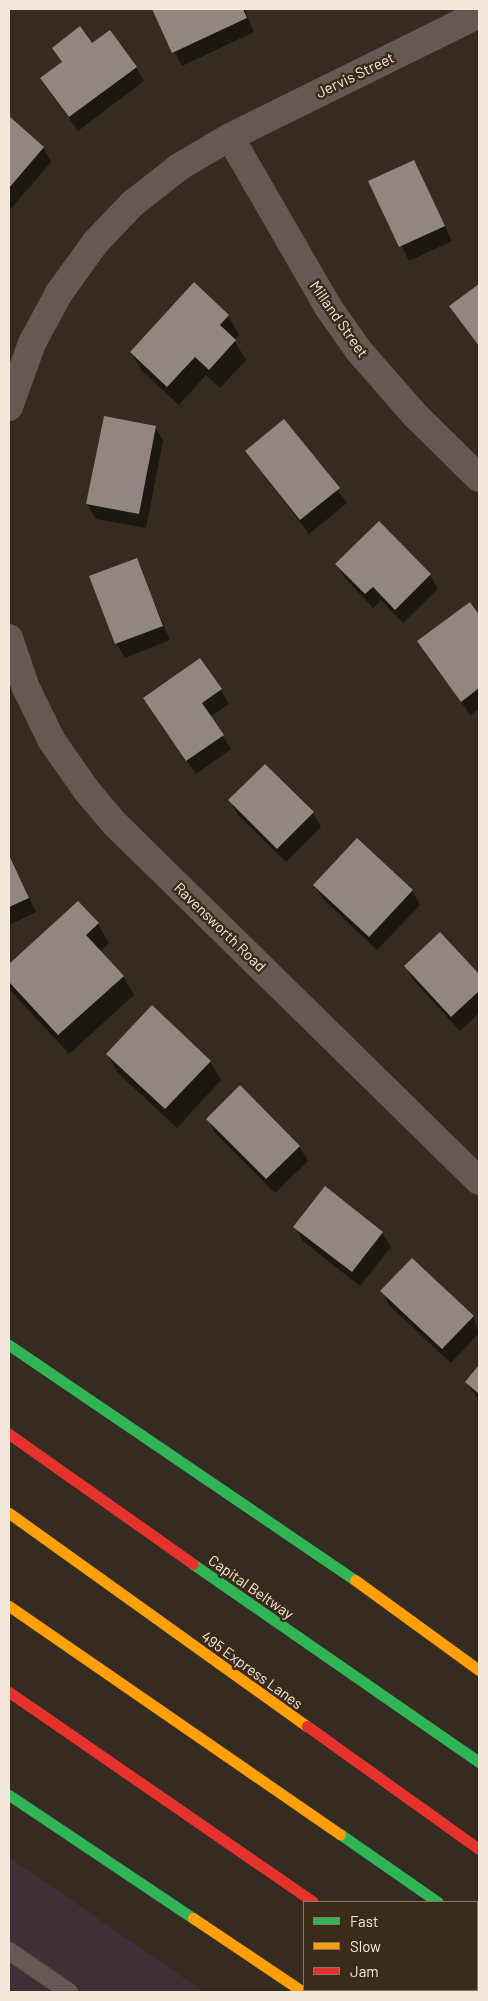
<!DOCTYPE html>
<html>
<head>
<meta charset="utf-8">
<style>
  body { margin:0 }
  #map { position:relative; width:488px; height:2001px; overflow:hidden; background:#352b21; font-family:Barlow,sans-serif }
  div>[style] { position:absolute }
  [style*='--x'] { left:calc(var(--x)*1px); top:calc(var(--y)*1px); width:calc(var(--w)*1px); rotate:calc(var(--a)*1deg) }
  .industrial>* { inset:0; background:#402f37 }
  .shadow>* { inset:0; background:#0007 }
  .building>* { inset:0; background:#928681 }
  .lane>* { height:18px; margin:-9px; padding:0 9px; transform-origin:9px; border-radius:9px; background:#655a53 }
  .street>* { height:28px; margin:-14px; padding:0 14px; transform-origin:14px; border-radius:14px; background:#655a53 }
  .fast>* { height:11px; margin:-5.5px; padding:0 5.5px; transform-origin:5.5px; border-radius:5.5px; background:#30b455 }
  .slow>* { height:11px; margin:-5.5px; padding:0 5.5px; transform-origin:5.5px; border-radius:5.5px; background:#ff9f0a }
  .jam>* { height:11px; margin:-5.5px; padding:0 5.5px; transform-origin:5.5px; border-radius:5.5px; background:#e5322d }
  span { translate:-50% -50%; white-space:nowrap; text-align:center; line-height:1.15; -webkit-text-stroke:5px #3d2b19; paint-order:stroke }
  .street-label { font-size:15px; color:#f4e8dd }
  .frame { position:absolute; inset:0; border:10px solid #f4e8dd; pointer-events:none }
  .legend { position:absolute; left:303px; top:1901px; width:175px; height:90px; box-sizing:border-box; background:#3d2b19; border:1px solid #867767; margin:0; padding:6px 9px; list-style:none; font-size:15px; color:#f4e8dd }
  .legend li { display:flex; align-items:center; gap:10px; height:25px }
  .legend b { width:25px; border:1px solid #867767 }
</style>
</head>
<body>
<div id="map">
  <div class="industrial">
    <div style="clip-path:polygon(9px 1857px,204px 1992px,9px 1992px)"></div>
  </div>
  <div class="shadow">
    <div style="clip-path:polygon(153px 9px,244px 9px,254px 32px,182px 66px)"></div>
    <div style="clip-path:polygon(92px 45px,136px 67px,144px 81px,78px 131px,41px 79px,62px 63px,53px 48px)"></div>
    <div style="clip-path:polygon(9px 118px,43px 147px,51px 162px,9px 211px)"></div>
    <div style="clip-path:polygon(413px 161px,452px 241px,409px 261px,370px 181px)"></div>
    <div style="clip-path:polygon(479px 286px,479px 347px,451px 307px)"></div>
    <div style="clip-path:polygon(228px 316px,239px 335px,234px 340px,246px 360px,220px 388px,206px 375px,179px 405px,142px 371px,131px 352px)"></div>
    <div style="clip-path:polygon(284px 421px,347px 503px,309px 534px,246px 452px)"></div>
    <div style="clip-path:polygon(155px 427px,163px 441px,146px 528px,96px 519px,87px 504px)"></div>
    <div style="clip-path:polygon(379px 523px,430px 575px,438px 589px,403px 623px,381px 600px,373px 608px,345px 578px,336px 564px)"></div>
    <div style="clip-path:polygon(136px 559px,170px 640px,125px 658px,116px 643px)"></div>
    <div style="clip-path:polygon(469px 604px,479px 617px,479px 709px,470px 715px,419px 641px)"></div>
    <div style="clip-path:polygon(221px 690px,229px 704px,210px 717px,231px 749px,196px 774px,144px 699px)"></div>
    <div style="clip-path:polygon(230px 801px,313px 813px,321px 827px,286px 862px,238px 815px)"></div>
    <div style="clip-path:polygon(9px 854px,36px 912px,9px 925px)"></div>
    <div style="clip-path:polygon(315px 885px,412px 891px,420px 905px,377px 950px,323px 899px)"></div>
    <div style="clip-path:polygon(78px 903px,98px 924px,109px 943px,100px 951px,123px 976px,134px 995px,69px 1054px,12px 992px,9px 985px,9px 966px)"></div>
    <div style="clip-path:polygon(440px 934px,479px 976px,479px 1013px,460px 1031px,414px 981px,406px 967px)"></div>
    <div style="clip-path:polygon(107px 1054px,210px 1061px,221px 1080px,177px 1128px,118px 1073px)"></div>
    <div style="clip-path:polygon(208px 1119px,299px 1146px,308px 1161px,275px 1193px,216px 1134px)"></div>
    <div style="clip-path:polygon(325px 1188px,382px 1233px,391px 1247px,360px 1286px,303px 1241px,295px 1227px)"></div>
    <div style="clip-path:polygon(382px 1291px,473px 1316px,479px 1333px,451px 1363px,390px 1306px)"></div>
    <div style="clip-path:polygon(479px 1366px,479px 1400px,466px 1382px)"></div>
  </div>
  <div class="building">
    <div style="clip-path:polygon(152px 9px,243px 9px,247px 18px,172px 53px)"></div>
    <div style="clip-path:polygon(80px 26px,92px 43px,110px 30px,137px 67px,69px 117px,40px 78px,62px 62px,52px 48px)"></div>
    <div style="clip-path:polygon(9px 116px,44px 147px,9px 188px)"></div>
    <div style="clip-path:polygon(414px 160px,445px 226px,399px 247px,368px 181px)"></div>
    <div style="clip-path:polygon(194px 282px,229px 315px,220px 325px,236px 340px,209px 370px,195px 357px,167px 387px,130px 352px)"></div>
    <div style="clip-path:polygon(479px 284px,479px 346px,449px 306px)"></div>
    <div style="clip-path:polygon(104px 416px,156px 426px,139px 514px,86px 504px)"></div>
    <div style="clip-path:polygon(284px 419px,340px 488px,300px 520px,245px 451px)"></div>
    <div style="clip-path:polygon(379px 521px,431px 574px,395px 610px,373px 587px,365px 594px,335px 564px)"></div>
    <div style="clip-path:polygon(137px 558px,163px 626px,115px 644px,89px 576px)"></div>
    <div style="clip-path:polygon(470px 602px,479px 615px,479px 688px,461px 702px,417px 641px)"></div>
    <div style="clip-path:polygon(200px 658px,222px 689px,202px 703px,224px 735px,186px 761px,143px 698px)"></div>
    <div style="clip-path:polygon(265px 764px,314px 812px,277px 849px,228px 800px)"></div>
    <div style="clip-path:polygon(357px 838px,413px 890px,369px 937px,313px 885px)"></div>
    <div style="clip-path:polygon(9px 855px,29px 898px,9px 907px)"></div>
    <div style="clip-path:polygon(78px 901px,99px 923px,86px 935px,124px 976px,58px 1035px,9px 982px,9px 964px)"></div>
    <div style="clip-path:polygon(440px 932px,479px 974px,479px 991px,451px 1017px,404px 966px)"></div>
    <div style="clip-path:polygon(152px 1005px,211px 1061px,165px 1109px,106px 1054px)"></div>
    <div style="clip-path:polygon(240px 1085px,300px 1146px,266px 1179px,206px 1119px)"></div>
    <div style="clip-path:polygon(325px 1186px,383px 1232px,352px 1272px,293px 1227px)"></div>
    <div style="clip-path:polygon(412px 1258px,474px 1316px,442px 1349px,380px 1291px)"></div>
    <div style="clip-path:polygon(479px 1365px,479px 1394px,465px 1382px)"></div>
  </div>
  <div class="lane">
    <div style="--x:9;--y:1951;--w:73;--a:34.3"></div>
  </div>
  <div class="street">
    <div style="--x:230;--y:137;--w:196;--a:60"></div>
    <div style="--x:328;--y:307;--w:54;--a:54.8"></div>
    <div style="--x:359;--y:351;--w:86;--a:48.8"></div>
    <div style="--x:416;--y:416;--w:88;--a:44.5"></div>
    <div style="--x:9;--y:407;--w:68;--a:-70.2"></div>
    <div style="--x:32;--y:343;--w:57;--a:-61.6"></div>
    <div style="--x:59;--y:293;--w:62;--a:-54.2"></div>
    <div style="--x:95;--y:243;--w:54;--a:-46.5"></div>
    <div style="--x:132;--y:204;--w:60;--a:-38.2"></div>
    <div style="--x:179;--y:167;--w:59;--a:-30.5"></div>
    <div style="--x:230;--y:137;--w:278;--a:-26.3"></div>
    <div style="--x:9;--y:638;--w:53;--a:71.2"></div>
    <div style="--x:26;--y:688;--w:59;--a:63.9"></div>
    <div style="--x:52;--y:741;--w:61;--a:55"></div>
    <div style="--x:87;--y:791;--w:42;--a:49.8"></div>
    <div style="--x:114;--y:823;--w:511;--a:44.45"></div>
  </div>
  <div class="fast">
    <div style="--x:9;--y:1345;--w:418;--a:34.2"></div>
    <div style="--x:193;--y:1564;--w:348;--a:34.7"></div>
    <div style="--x:9;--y:1795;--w:221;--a:33.8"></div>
    <div style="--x:340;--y:1834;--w:119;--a:34.8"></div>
  </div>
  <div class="slow">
    <div style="--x:9;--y:1513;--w:366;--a:35.6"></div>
    <div style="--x:355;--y:1580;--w:153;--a:36"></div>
    <div style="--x:9;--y:1606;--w:402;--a:34.6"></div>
    <div style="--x:193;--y:1918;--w:133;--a:33.9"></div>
    <div style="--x:440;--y:1990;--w:4;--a:34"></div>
  </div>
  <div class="jam">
    <div style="--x:9;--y:1434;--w:225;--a:35.2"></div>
    <div style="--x:9;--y:1692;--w:369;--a:34.6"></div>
    <div style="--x:307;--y:1726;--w:211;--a:35.6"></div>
    <div style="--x:477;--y:1929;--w:3;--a:45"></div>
  </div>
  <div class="street-label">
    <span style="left:355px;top:75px;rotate:-26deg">Jervis Street</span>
    <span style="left:339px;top:319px;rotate:55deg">Milland Street</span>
    <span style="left:220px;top:927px;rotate:44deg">Ravensworth Road</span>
    <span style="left:251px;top:1587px;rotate:35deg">Capital Beltway</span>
    <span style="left:252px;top:1670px;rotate:36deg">495 Express Lanes</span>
  </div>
  <div class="frame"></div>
  <ul class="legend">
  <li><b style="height:6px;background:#30b455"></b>Fast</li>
  <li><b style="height:6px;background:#ff9f0a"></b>Slow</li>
  <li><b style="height:6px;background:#e5322d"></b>Jam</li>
  </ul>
</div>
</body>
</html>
